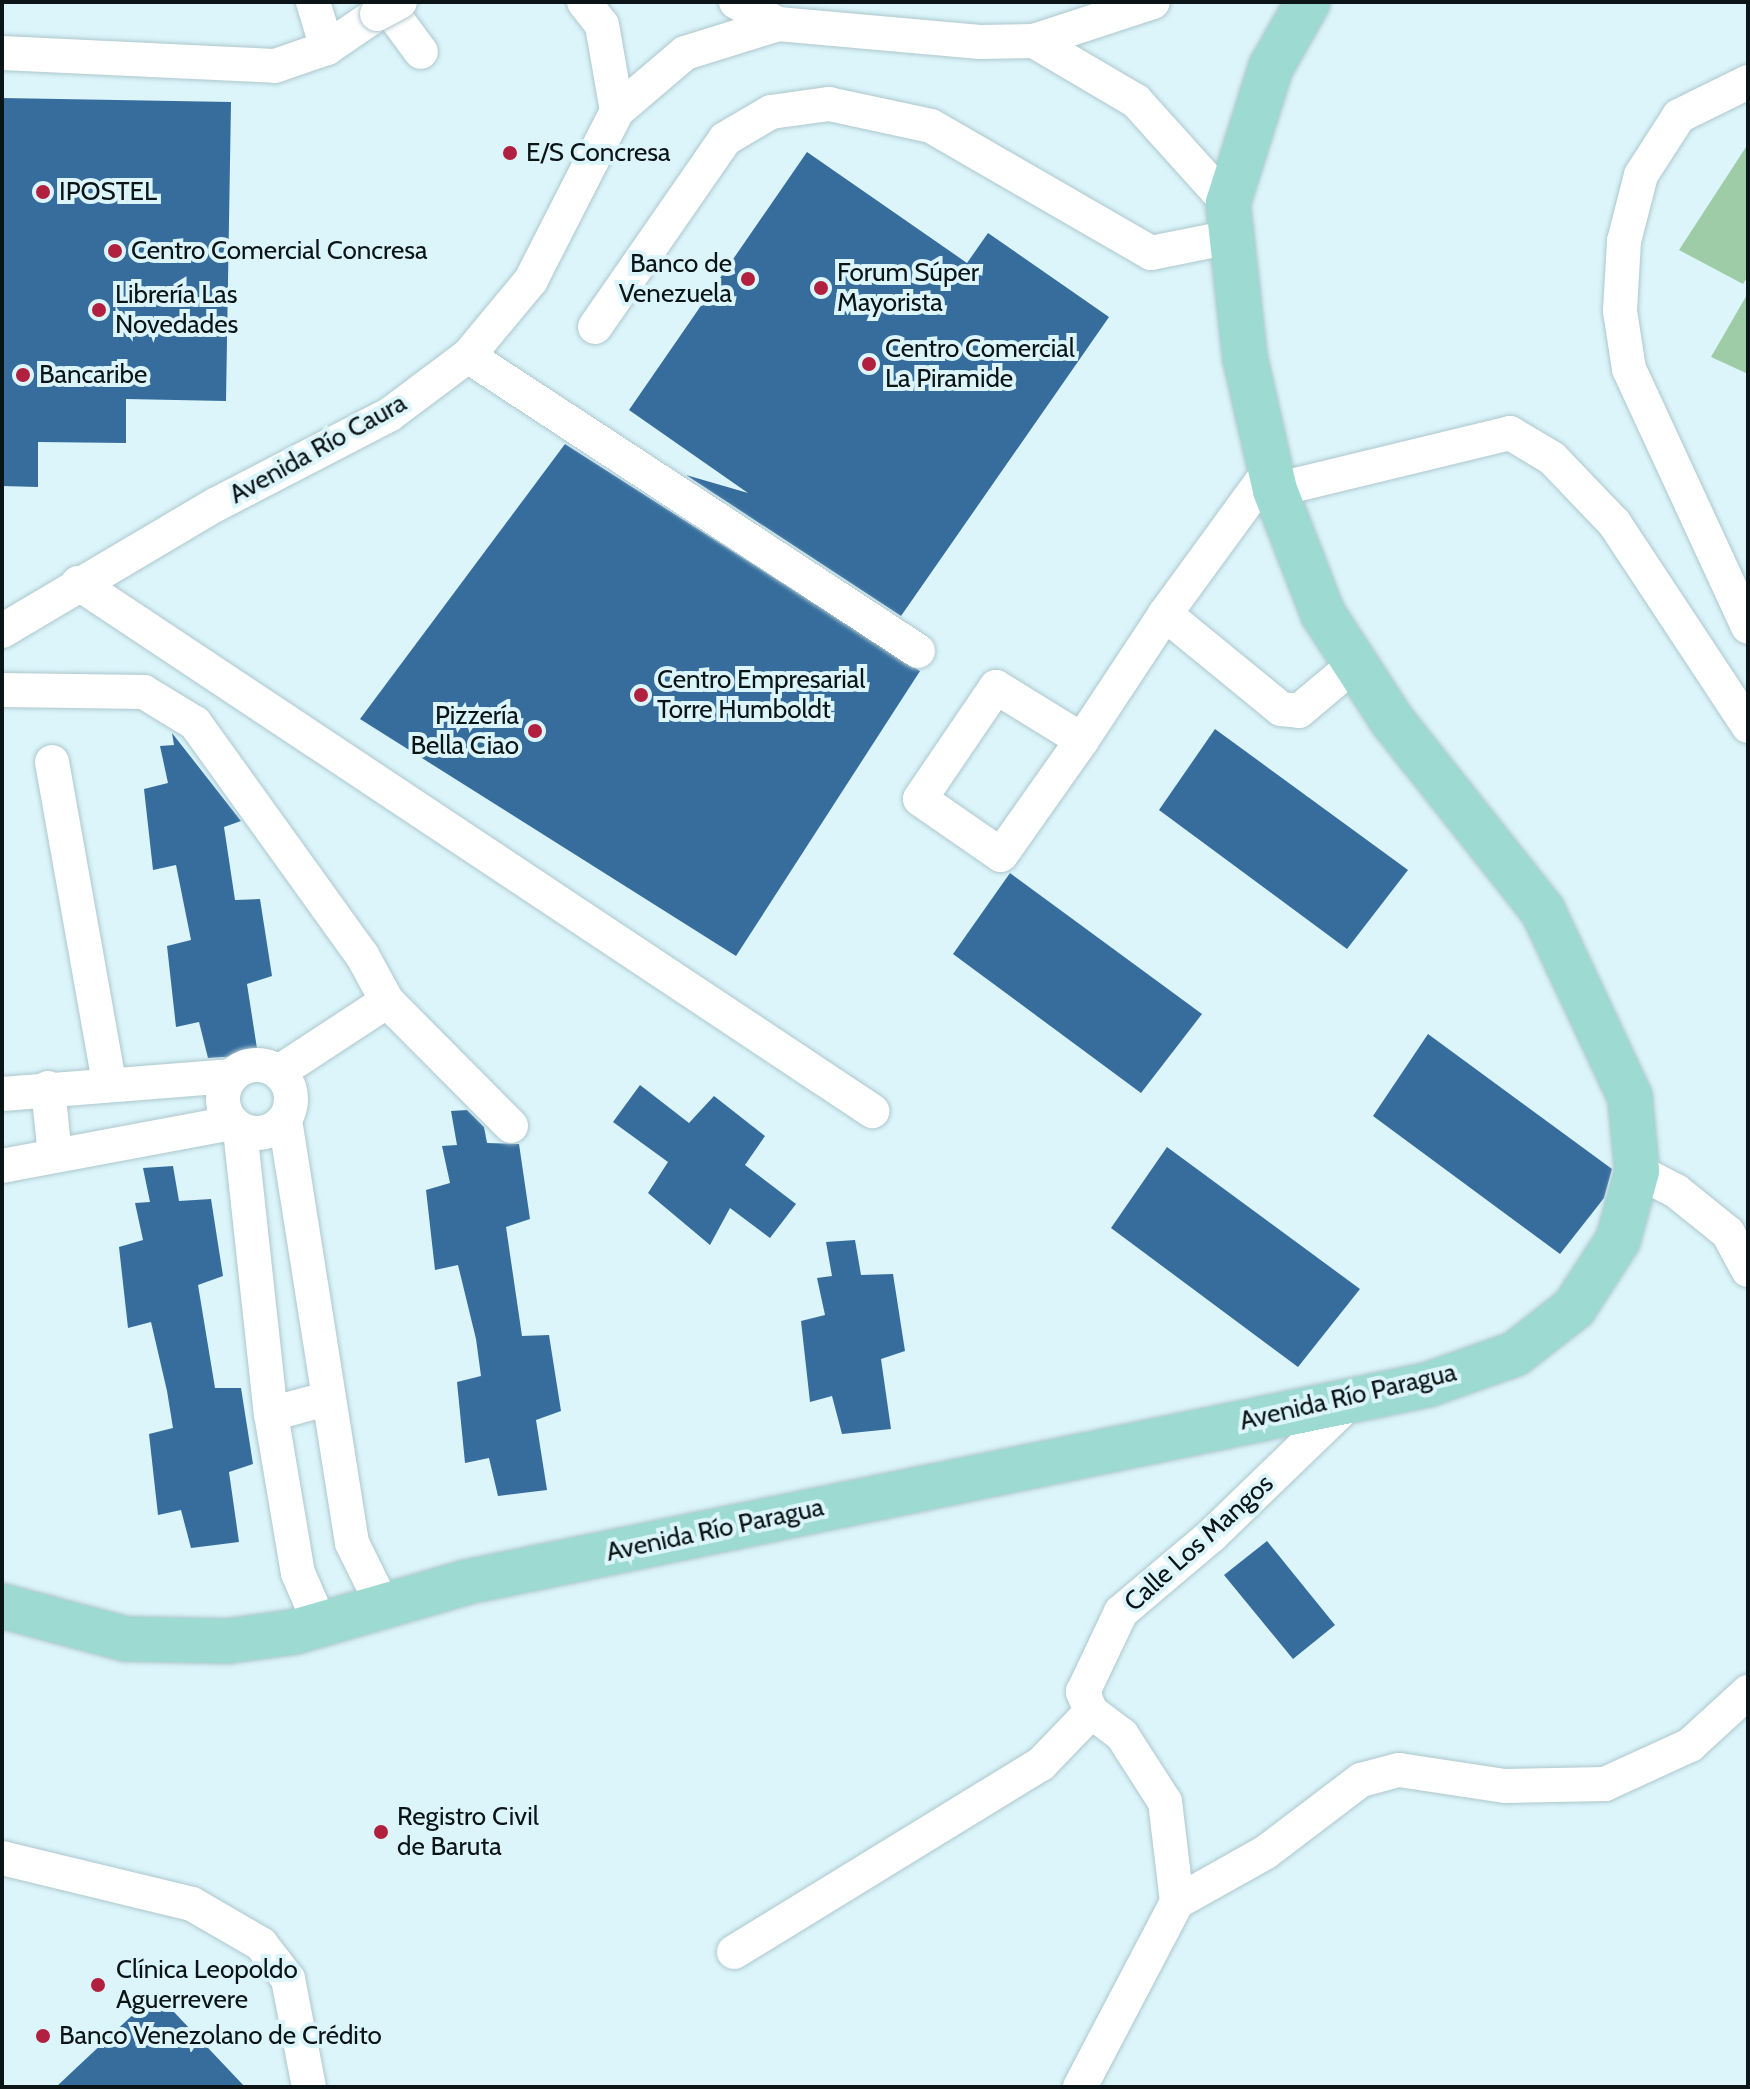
<!DOCTYPE html>
<html>
<head>
<meta charset="utf-8">
<style>
  body { margin:0 }
  #map { position:relative; width:1750px; height:2089px; overflow:hidden; background:#dbf5fb; font-family:Cabin,sans-serif }
  div>[style] { position:absolute }
  [style*='--x'] { left:calc(var(--x)*1px); top:calc(var(--y)*1px); width:calc(var(--w)*1px); rotate:calc(var(--a)*1deg) }
  .green>* { inset:0; background:#9ecca7 }
  .building>* { inset:0; background:#366d9d }
  .roads { filter:drop-shadow(0 0 2px #aec7cd) drop-shadow(0 0 2px #aec7cd) }
  .minor>* { height:34px; margin:-17px; padding:0 17px; transform-origin:17px; border-radius:17px; background:#fff }
  .minor>.ring { margin:-17px; padding:0; box-sizing:content-box; background:none; border:34px solid #fff; border-radius:50% }
  .major>* { height:44px; margin:-22px; padding:0 22px; transform-origin:22px; border-radius:22px; background:#9ddad1 }
  .bridges { filter:drop-shadow(0 0 2px #aec7cd) drop-shadow(0 0 2px #aec7cd) }
  .minor-bridge>* { height:34px; margin:-17px; padding:0 17px; transform-origin:17px; border-radius:17px; background:#fff }
  .dots>* { width:22px; height:22px; translate:-50% -50%; box-sizing:border-box; border:4px solid #dbf5fb; border-radius:50% }
  span { translate:-50% -50%; white-space:nowrap; text-align:center; line-height:1.15; -webkit-text-stroke:8px #dbf5fb; paint-order:stroke }
  .poi-label { font-size:26px; color:#0b1416 }
  .left { translate:0 -50%; text-align:left }
  .right { translate:-100% -50%; text-align:right }
  .street-label { font-size:26px; color:#0b1416 }
  .frame { position:absolute; inset:0; border:4px solid #0b1416; pointer-events:none }
</style>
</head>
<body>
<div id="map">
  <div class="green">
    <div style="clip-path:polygon(1748px 144px,1748px 276px,1743px 284px,1679px 250px)"></div>
    <div style="clip-path:polygon(1748px 293px,1748px 374px,1711px 357px)"></div>
  </div>
  <div class="building">
    <div style="clip-path:polygon(2px 98px,231px 102px,226px 401px,126px 399px,126px 443px,38px 442px,38px 487px,2px 486px)"></div>
    <div style="clip-path:polygon(807px 152px,967px 263px,988px 233px,1109px 317px,901px 616px,686px 475px,748px 493px,629px 410px)"></div>
    <div style="clip-path:polygon(565px 444px,920px 671px,736px 956px,360px 719px)"></div>
    <div style="clip-path:polygon(1215px 729px,1408px 870px,1347px 949px,1159px 810px)"></div>
    <div style="clip-path:polygon(172px 733px,241px 821px,224px 827px,235px 900px,260px 899px,272px 976px,247px 984px,258px 1055px,208px 1058px,199px 1022px,176px 1027px,167px 946px,191px 940px,176px 865px,153px 870px,144px 789px,168px 783px,160px 746px,174px 745px)"></div>
    <div style="clip-path:polygon(1010px 873px,1202px 1014px,1141px 1093px,953px 954px)"></div>
    <div style="clip-path:polygon(1428px 1034px,1612px 1169px,1604px 1198px,1560px 1254px,1373px 1116px)"></div>
    <div style="clip-path:polygon(640px 1085px,689px 1123px,714px 1096px,765px 1136px,745px 1165px,796px 1204px,770px 1238px,730px 1208px,710px 1245px,648px 1193px,668px 1162px,613px 1122px)"></div>
    <div style="clip-path:polygon(467px 1110px,484px 1127px,487px 1143px,519px 1144px,530px 1219px,506px 1227px,522px 1336px,549px 1335px,561px 1411px,536px 1420px,547px 1490px,498px 1496px,489px 1458px,465px 1463px,457px 1382px,481px 1376px,476px 1339px,458px 1265px,435px 1270px,426px 1190px,450px 1183px,442px 1146px,457px 1145px,451px 1111px)"></div>
    <div style="clip-path:polygon(1167px 1147px,1360px 1289px,1298px 1367px,1111px 1228px)"></div>
    <div style="clip-path:polygon(173px 1166px,179px 1201px,211px 1199px,223px 1276px,198px 1285px,215px 1388px,241px 1388px,253px 1464px,229px 1472px,239px 1542px,191px 1548px,181px 1510px,158px 1515px,149px 1434px,173px 1428px,167px 1391px,151px 1322px,128px 1328px,119px 1247px,143px 1240px,135px 1203px,150px 1202px,143px 1168px)"></div>
    <div style="clip-path:polygon(855px 1240px,861px 1275px,893px 1274px,905px 1351px,881px 1359px,891px 1429px,842px 1434px,832px 1396px,810px 1402px,801px 1321px,825px 1315px,817px 1278px,832px 1276px,826px 1242px)"></div>
    <div style="clip-path:polygon(1267px 1541px,1335px 1625px,1293px 1659px,1224px 1575px)"></div>
    <div style="clip-path:polygon(156px 1993px,245px 2087px,56px 2087px)"></div>
  </div>
  <div class="roads">
    <div class="minor">
      <div style="--x:384;--y:2;--w:62;--a:53.5"></div>
      <div style="--x:584;--y:2;--w:29;--a:52"></div>
      <div style="--x:602;--y:25;--w:87;--a:80.1"></div>
      <div style="--x:736;--y:2;--w:47;--a:27.6"></div>
      <div style="--x:778;--y:24;--w:203;--a:5.1"></div>
      <div style="--x:980;--y:42;--w:54;--a:-1.1"></div>
      <div style="--x:1034;--y:41;--w:125;--a:-18.1"></div>
      <div style="--x:1034;--y:41;--w:118;--a:30.5"></div>
      <div style="--x:1136;--y:101;--w:137;--a:48"></div>
      <div style="--x:327;--y:48;--w:60;--a:-34.2"></div>
      <div style="--x:2;--y:53;--w:273;--a:2.7"></div>
      <div style="--x:275;--y:66;--w:55;--a:-19.1"></div>
      <div style="--x:327;--y:48;--w:48;--a:-106.9"></div>
      <div style="--x:1748;--y:82;--w:77;--a:153.8"></div>
      <div style="--x:1679;--y:116;--w:70;--a:122.8"></div>
      <div style="--x:1641;--y:175;--w:68;--a:104.4"></div>
      <div style="--x:1624;--y:241;--w:70;--a:93.3"></div>
      <div style="--x:1620;--y:311;--w:59;--a:81.2"></div>
      <div style="--x:1629;--y:369;--w:284;--a:65.2"></div>
      <div style="--x:595;--y:327;--w:229;--a:-55.3"></div>
      <div style="--x:725;--y:139;--w:53;--a:-30.4"></div>
      <div style="--x:771;--y:112;--w:59;--a:-7.9"></div>
      <div style="--x:829;--y:104;--w:104;--a:12.2"></div>
      <div style="--x:931;--y:126;--w:254;--a:30"></div>
      <div style="--x:1151;--y:253;--w:82;--a:-11.3"></div>
      <div style="--x:468;--y:356;--w:538;--a:33.25"></div>
      <div style="--x:1275;--y:490;--w:242;--a:-13.6"></div>
      <div style="--x:1510;--y:433;--w:49;--a:30.8"></div>
      <div style="--x:1552;--y:458;--w:91;--a:46.3"></div>
      <div style="--x:1615;--y:524;--w:242;--a:56.6"></div>
      <div style="--x:78;--y:583;--w:954;--a:33.62"></div>
      <div style="--x:1165;--y:614;--w:150;--a:39.3"></div>
      <div style="--x:1281;--y:709;--w:18;--a:6"></div>
      <div style="--x:1299;--y:711;--w:73;--a:-40"></div>
      <div style="--x:2;--y:631;--w:250;--a:-30.6"></div>
      <div style="--x:217;--y:504;--w:194;--a:-27.4"></div>
      <div style="--x:389;--y:415;--w:99;--a:-36.8"></div>
      <div style="--x:468;--y:356;--w:99;--a:-50.3"></div>
      <div style="--x:531;--y:280;--w:190;--a:-63"></div>
      <div style="--x:617;--y:111;--w:89;--a:-40.5"></div>
      <div style="--x:685;--y:53;--w:97;--a:-17.3"></div>
      <div style="--x:2;--y:690;--w:142;--a:0.8"></div>
      <div style="--x:144;--y:692;--w:60;--a:31.3"></div>
      <div style="--x:195;--y:723;--w:286;--a:54.3"></div>
      <div style="--x:362;--y:955;--w:52;--a:61.5"></div>
      <div style="--x:387;--y:1001;--w:176;--a:45.2"></div>
      <div style="--x:1082;--y:740;--w:101;--a:-148.4"></div>
      <div style="--x:996;--y:687;--w:135;--a:124.2"></div>
      <div style="--x:920;--y:799;--w:98;--a:34.7"></div>
      <div style="--x:1001;--y:855;--w:141;--a:-54.8"></div>
      <div style="--x:1082;--y:740;--w:151;--a:-56.6"></div>
      <div style="--x:1165;--y:614;--w:178;--a:-53.9"></div>
      <div style="--x:52;--y:762;--w:324;--a:79.9"></div>
      <div class="ring" style="left:223px;top:1065px;width:34px;height:34px"></div>
      <div style="--x:279;--y:1072;--w:129;--a:-33.3"></div>
      <div style="--x:48;--y:1088;--w:68;--a:84.1"></div>
      <div style="--x:2;--y:1094;--w:230;--a:-4.5"></div>
      <div style="--x:285;--y:1120;--w:428;--a:81"></div>
      <div style="--x:352;--y:1543;--w:70;--a:63.8"></div>
      <div style="--x:240;--y:1130;--w:286;--a:83.8"></div>
      <div style="--x:271;--y:1414;--w:161;--a:80.4"></div>
      <div style="--x:298;--y:1573;--w:56;--a:66.7"></div>
      <div style="--x:2;--y:1166;--w:233;--a:-10.6"></div>
      <div style="--x:1637;--y:1171;--w:44;--a:27.1"></div>
      <div style="--x:1676;--y:1191;--w:67;--a:38.9"></div>
      <div style="--x:1728;--y:1233;--w:42;--a:61.6"></div>
      <div style="--x:271;--y:1414;--w:60;--a:-15.4"></div>
      <div style="--x:2;--y:1858;--w:195;--a:13.6"></div>
      <div style="--x:192;--y:1904;--w:80;--a:30.1"></div>
      <div style="--x:261;--y:1944;--w:44;--a:52.4"></div>
      <div style="--x:288;--y:1979;--w:110;--a:79"></div>
      <div style="--x:1177;--y:1902;--w:102;--a:-29.3"></div>
      <div style="--x:1266;--y:1852;--w:119;--a:-37.2"></div>
      <div style="--x:1361;--y:1780;--w:39;--a:-15"></div>
      <div style="--x:1399;--y:1770;--w:107;--a:8.6"></div>
      <div style="--x:1505;--y:1786;--w:100;--a:-1.1"></div>
      <div style="--x:1605;--y:1784;--w:94;--a:-24.6"></div>
      <div style="--x:1690;--y:1745;--w:79;--a:-42.4"></div>
      <div style="--x:734;--y:1952;--w:360;--a:-31.5"></div>
      <div style="--x:1041;--y:1764;--w:72;--a:-46.1"></div>
      <div style="--x:1080;--y:2087;--w:209;--a:-62.3"></div>
      <div style="--x:1177;--y:1902;--w:101;--a:-96.8"></div>
      <div style="--x:1165;--y:1802;--w:80;--a:-122.7"></div>
      <div style="--x:1122;--y:1735;--w:39;--a:-143"></div>
      <div style="--x:1091;--y:1712;--w:22;--a:-112"></div>
      <div style="--x:1083;--y:1692;--w:89;--a:-64.6"></div>
      <div style="--x:1121;--y:1612;--w:118;--a:-40.2"></div>
      <div style="--x:1211;--y:1536;--w:197;--a:-44"></div>
    </div>
    <div class="major">
      <div style="--x:2;--y:1606;--w:128;--a:14.9"></div>
      <div style="--x:126;--y:1639;--w:102;--a:1.1"></div>
      <div style="--x:228;--y:1641;--w:67;--a:-7.8"></div>
      <div style="--x:294;--y:1632;--w:180;--a:-16.1"></div>
      <div style="--x:467;--y:1582;--w:980;--a:-11.6"></div>
      <div style="--x:1427;--y:1385;--w:93;--a:-19.4"></div>
      <div style="--x:1515;--y:1354;--w:75;--a:-37.9"></div>
      <div style="--x:1574;--y:1308;--w:81;--a:-57.1"></div>
      <div style="--x:1618;--y:1240;--w:72;--a:-74.6"></div>
      <div style="--x:1637;--y:1171;--w:74;--a:-95.4"></div>
      <div style="--x:1630;--y:1097;--w:205;--a:-115.1"></div>
      <div style="--x:1543;--y:911;--w:241;--a:-128.4"></div>
      <div style="--x:1393;--y:722;--w:129;--a:-122.9"></div>
      <div style="--x:1323;--y:614;--w:133;--a:-111.2"></div>
      <div style="--x:1275;--y:490;--w:135;--a:-102.8"></div>
      <div style="--x:1245;--y:358;--w:156;--a:-96.3"></div>
      <div style="--x:1228;--y:203;--w:143;--a:-72.5"></div>
      <div style="--x:1271;--y:67;--w:75;--a:-60.4"></div>
    </div>
  </div>
  <div class="bridges">
    <div class="minor-bridge">
      <div style="--x:377;--y:14;--w:26;--a:-28"></div>
    </div>
  </div>
  <div class="dots">
    <div style="left:510px;top:153px;background:#b2203f"></div>
    <div style="left:43px;top:192px;background:#b2203f"></div>
    <div style="left:115px;top:251px;background:#b2203f"></div>
    <div style="left:748px;top:279px;background:#b2203f"></div>
    <div style="left:821px;top:288px;background:#b2203f"></div>
    <div style="left:99px;top:310px;background:#b2203f"></div>
    <div style="left:869px;top:364px;background:#b2203f"></div>
    <div style="left:23px;top:375px;background:#b2203f"></div>
    <div style="left:641px;top:695px;background:#b2203f"></div>
    <div style="left:535px;top:731px;background:#b2203f"></div>
    <div style="left:381px;top:1832px;background:#b2203f"></div>
    <div style="left:98px;top:1985px;background:#b2203f"></div>
    <div style="left:43px;top:2036px;background:#b2203f"></div>
  </div>
  <div class="poi-label">
    <span class="left" style="left:526px;top:153px">E/S Concresa</span>
    <span class="left" style="left:59px;top:192px">IPOSTEL</span>
    <span class="left" style="left:131px;top:251px">Centro Comercial Concresa</span>
    <span class="right" style="left:732px;top:279px">Banco de<br>Venezuela</span>
    <span class="left" style="left:837px;top:288px">Forum Súper<br>Mayorista</span>
    <span class="left" style="left:115px;top:310px">Librería Las<br>Novedades</span>
    <span class="left" style="left:885px;top:364px">Centro Comercial<br>La Piramide</span>
    <span class="left" style="left:39px;top:375px">Bancaribe</span>
    <span class="left" style="left:657px;top:695px">Centro Empresarial<br>Torre Humboldt</span>
    <span class="right" style="left:519px;top:731px">Pizzería<br>Bella Ciao</span>
    <span class="left" style="left:397px;top:1832px">Registro Civil<br>de Baruta</span>
    <span class="left" style="left:116px;top:1985px">Clínica Leopoldo<br>Aguerrevere</span>
    <span class="left" style="left:59px;top:2036px">Banco Venezolano de Crédito</span>
  </div>
  <div class="street-label">
    <span style="left:318px;top:449px;rotate:-29deg">Avenida Río Caura</span>
    <span style="left:1348px;top:1397px;rotate:-13deg">Avenida Río Paragua</span>
    <span style="left:715px;top:1530px;rotate:-12deg">Avenida Río Paragua</span>
    <span style="left:1199px;top:1543px;rotate:-42deg">Calle Los Mangos</span>
  </div>
  <div class="frame"></div>
</div>
</body>
</html>
